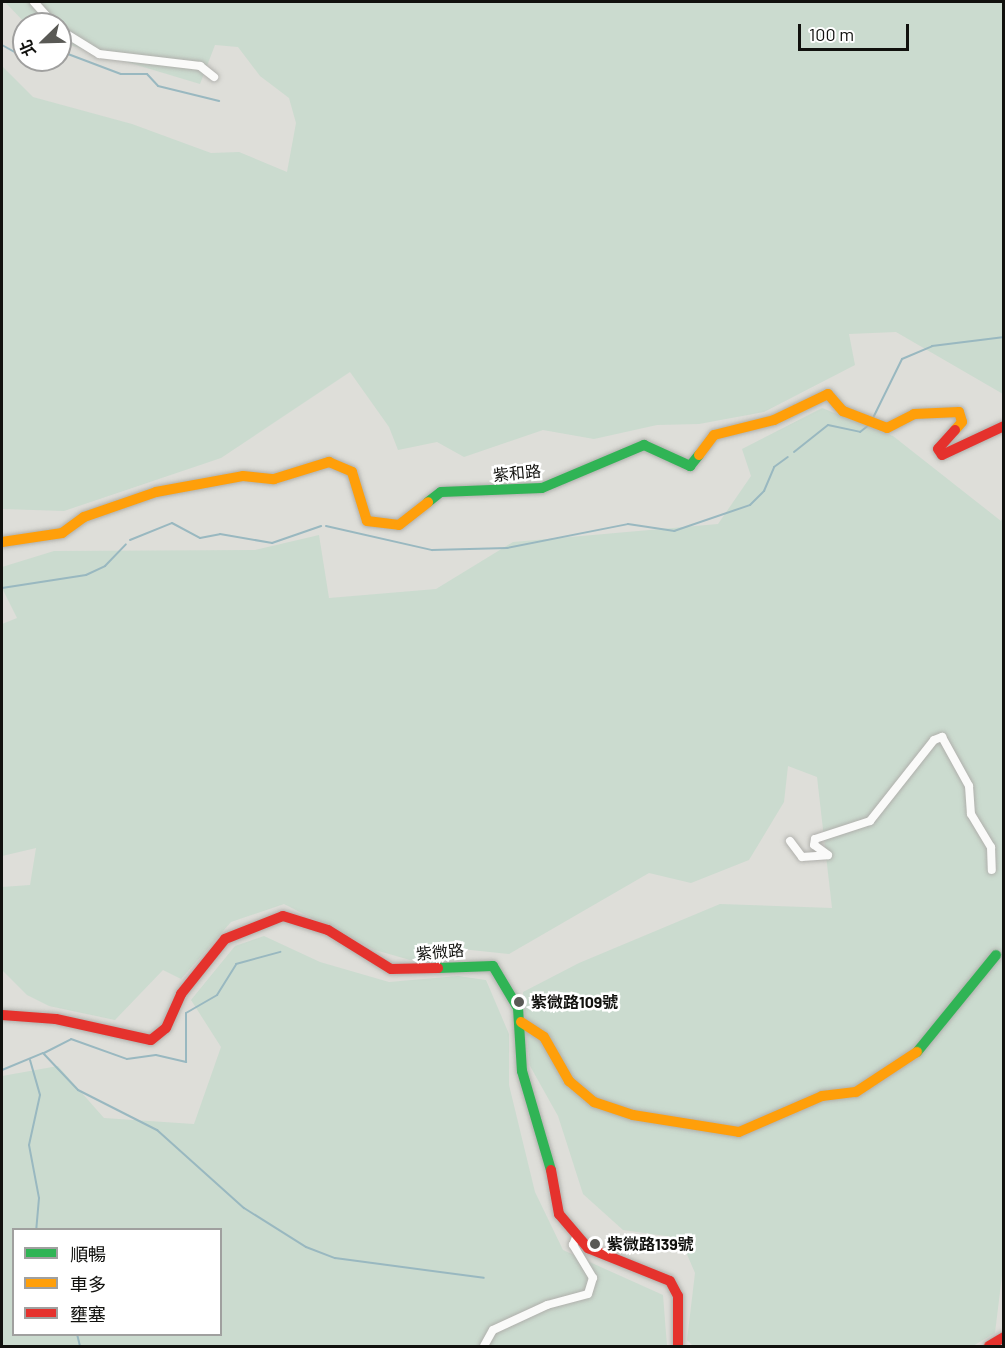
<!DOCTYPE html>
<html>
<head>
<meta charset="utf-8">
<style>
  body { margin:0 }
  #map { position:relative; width:1005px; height:1348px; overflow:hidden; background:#deded9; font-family:Barlow,"Noto Sans TC",sans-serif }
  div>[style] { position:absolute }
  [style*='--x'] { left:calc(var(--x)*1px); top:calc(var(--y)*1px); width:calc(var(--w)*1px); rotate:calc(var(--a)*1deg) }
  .green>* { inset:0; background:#cbdbcf }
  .stream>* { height:2px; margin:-1px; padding:0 1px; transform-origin:1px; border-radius:1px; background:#99b8c0 }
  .roads { filter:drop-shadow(0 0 2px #afafab) drop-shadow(0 0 2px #afafab) }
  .street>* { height:8px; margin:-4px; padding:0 4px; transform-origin:4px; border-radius:4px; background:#fafaf9 }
  .fast>* { height:10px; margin:-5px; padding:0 5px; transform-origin:5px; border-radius:5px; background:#30b455 }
  .slow>* { height:10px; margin:-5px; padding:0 5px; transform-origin:5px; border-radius:5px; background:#ff9f0a }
  .jam>* { height:10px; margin:-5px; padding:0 5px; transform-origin:5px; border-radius:5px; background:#e5322d }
  .dots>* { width:16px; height:16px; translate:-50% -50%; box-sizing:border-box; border:3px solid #fff; border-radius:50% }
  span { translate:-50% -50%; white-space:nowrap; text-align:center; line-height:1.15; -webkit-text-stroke:5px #fff; paint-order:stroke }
  .street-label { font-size:16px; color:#11110e }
  .poi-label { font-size:16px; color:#11110e; font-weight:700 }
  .left { translate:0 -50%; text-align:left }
  .frame { position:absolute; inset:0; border:3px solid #11110e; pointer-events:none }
  .legend { position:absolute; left:12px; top:1228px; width:210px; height:108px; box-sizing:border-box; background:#fff; border:2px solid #a0a09f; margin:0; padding:8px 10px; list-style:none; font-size:18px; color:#11110e }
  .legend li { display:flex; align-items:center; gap:12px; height:30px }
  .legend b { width:30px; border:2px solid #a0a09f }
  .north { position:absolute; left:12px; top:12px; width:60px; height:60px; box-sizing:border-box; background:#fff; border:2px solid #a0a09f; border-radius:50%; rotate:247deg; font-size:16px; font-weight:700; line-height:24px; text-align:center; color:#11110e }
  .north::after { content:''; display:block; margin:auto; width:21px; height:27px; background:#595955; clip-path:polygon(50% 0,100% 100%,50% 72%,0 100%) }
  .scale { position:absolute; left:798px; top:24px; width:111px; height:27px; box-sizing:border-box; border:3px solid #11110e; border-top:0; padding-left:8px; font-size:18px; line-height:21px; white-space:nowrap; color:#11110e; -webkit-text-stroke:4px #fff; paint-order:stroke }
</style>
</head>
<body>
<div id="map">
  <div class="green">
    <div style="clip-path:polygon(5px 2px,1003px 2px,1003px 394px,896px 332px,849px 334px,855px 365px,764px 412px,699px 424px,657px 425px,594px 439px,543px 430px,464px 457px,437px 442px,398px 450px,389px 427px,350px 372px,221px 458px,64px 511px,2px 509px,2px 66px,33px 97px,132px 124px,211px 153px,239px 152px,287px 172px,296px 123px,289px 98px,260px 76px,238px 47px,215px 45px,200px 84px,60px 42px,60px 24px,26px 24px)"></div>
    <div style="clip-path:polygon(822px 408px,893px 436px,1001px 521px,1003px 516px,1004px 1259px,995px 1333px,973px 1346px,693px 1346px,687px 1340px,695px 1273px,680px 1238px,623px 1230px,583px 1194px,558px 1116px,530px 1066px,523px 992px,579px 963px,720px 904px,832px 908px,817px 777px,788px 766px,784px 802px,749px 860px,691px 883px,649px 873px,509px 954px,461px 949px,410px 960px,375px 950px,284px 904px,231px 922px,181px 979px,163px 970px,115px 1020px,49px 1006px,27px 995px,2px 970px,2px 887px,30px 885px,36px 848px,2px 856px,2px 624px,17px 618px,2px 588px,2px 567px,54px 551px,255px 550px,319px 535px,329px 598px,436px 589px,513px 542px,718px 524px,751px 476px,742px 449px)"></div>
    <div style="clip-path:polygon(evenodd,264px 936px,320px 962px,389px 982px,458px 976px,486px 980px,509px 1034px,509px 1085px,535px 1192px,563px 1250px,663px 1295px,667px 1346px,2px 1346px,2px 1076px,58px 1066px,104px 1118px,194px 1124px,221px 1047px,191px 1000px,235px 946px,264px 936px,14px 1230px,220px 1230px,220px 1334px,14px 1334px,14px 1230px)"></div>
  </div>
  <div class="stream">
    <div style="--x:2;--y:45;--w:31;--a:29"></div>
    <div style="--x:60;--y:51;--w:65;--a:20.7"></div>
    <div style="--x:121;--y:74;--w:26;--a:0"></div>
    <div style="--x:147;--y:74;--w:16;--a:47"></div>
    <div style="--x:158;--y:86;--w:63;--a:13.8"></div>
    <div style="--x:872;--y:420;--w:68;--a:-63.8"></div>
    <div style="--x:902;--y:359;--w:33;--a:-23"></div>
    <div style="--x:932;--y:346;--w:73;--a:-7.1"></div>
    <div style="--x:794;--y:452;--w:43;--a:-38.5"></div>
    <div style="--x:828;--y:425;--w:33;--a:12"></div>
    <div style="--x:860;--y:432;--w:11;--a:-38"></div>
    <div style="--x:326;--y:526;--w:109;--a:12.8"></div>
    <div style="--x:432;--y:550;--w:75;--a:-1.5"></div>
    <div style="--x:507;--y:548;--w:123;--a:-11.2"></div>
    <div style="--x:628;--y:524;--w:47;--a:8.7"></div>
    <div style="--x:674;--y:531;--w:80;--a:-18.9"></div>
    <div style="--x:750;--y:505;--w:20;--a:-45"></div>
    <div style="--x:764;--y:491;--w:26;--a:-67"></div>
    <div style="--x:774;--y:467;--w:17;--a:-36"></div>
    <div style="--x:130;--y:540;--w:45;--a:-22"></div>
    <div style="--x:172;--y:523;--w:32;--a:28"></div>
    <div style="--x:200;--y:538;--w:20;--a:-11"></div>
    <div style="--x:220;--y:534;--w:53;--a:9.8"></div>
    <div style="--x:272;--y:543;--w:52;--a:-19.1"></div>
    <div style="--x:2;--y:588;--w:85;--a:-8.8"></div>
    <div style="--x:86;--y:575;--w:21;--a:-25"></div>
    <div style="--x:105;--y:566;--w:30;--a:-46"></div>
    <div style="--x:44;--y:1053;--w:30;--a:-27"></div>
    <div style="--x:71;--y:1039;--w:59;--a:19.7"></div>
    <div style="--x:127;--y:1059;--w:29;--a:-8"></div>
    <div style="--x:156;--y:1055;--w:31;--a:13"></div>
    <div style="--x:186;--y:1062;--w:49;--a:-90"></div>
    <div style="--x:186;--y:1013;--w:36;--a:-30"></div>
    <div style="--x:217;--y:995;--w:36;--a:-58"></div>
    <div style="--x:236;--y:964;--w:46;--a:-15.3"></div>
    <div style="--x:30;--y:1060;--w:36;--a:74"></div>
    <div style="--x:40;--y:1095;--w:51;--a:102.4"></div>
    <div style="--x:29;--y:1145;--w:54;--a:79.3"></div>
    <div style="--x:39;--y:1198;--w:32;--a:95"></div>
    <div style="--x:2;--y:1070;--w:44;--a:-22.5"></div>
    <div style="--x:43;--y:1053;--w:51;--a:46.6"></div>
    <div style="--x:78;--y:1090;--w:89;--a:26.9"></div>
    <div style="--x:157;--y:1130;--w:117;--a:41.9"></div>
    <div style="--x:244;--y:1208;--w:73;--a:32.2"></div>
    <div style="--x:306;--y:1247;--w:31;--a:21"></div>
    <div style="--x:335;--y:1258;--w:150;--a:7.6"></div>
    <div style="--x:77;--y:1334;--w:12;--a:76"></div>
  </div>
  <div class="roads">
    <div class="street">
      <div style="--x:34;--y:2;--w:30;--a:48"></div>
      <div style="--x:60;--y:30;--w:46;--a:31.6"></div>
      <div style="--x:99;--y:54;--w:102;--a:6.8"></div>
      <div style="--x:200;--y:66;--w:18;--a:38"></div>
      <div style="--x:790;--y:841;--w:20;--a:53"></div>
      <div style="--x:802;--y:857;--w:26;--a:-4"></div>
      <div style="--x:828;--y:855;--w:17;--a:-144"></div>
      <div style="--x:814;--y:845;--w:6;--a:-81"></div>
      <div style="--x:815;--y:839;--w:58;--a:-18.1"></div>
      <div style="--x:870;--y:821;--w:103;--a:-51.7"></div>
      <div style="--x:934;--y:740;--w:9;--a:-21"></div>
      <div style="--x:942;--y:737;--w:56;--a:61.1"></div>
      <div style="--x:969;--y:786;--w:28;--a:86"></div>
      <div style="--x:971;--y:814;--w:39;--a:59"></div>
      <div style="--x:991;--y:847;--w:23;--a:88"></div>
      <div style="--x:484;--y:1346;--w:18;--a:-61"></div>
      <div style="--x:493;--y:1330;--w:60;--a:-24.8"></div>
      <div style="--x:547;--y:1305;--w:42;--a:-15"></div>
      <div style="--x:588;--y:1294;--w:17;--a:-73"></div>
      <div style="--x:593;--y:1278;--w:39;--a:-121"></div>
      <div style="--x:573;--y:1245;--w:9;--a:-69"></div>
    </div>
    <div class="fast">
      <div style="--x:428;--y:502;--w:16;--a:-38"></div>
      <div style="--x:441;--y:492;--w:101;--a:-2.3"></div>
      <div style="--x:542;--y:488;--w:111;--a:-22.9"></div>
      <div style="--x:644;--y:445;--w:51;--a:24.5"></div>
      <div style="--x:690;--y:466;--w:14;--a:-51"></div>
      <div style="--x:438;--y:968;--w:55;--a:-2.1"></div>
      <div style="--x:493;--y:966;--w:49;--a:59.2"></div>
      <div style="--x:518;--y:1008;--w:63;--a:86.4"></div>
      <div style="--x:522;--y:1071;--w:103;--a:73.7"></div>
      <div style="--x:917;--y:1052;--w:125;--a:-50.8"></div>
    </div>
    <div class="slow">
      <div style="--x:699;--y:455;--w:25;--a:-53"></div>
      <div style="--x:714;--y:435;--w:62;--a:-14"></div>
      <div style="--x:774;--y:420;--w:60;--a:-25.7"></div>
      <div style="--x:828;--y:394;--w:23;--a:49"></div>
      <div style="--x:843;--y:411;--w:47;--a:21.1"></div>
      <div style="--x:887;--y:428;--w:30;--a:-27"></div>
      <div style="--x:914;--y:414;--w:45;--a:-2.5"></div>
      <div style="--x:959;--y:412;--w:10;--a:73"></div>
      <div style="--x:962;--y:422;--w:11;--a:131"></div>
      <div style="--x:2;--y:542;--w:61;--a:-8.5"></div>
      <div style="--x:62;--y:533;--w:27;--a:-36"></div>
      <div style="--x:84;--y:517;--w:76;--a:-19.1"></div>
      <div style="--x:156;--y:492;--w:88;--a:-10.4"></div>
      <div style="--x:243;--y:476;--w:31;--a:6"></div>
      <div style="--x:274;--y:479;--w:58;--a:-17.2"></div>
      <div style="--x:329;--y:462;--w:25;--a:23"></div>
      <div style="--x:352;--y:472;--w:51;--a:73"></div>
      <div style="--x:367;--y:521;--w:32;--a:7"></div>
      <div style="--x:399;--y:525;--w:37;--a:-38"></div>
      <div style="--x:521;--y:1022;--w:27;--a:33"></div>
      <div style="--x:544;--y:1037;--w:51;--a:60.4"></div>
      <div style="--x:569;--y:1081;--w:33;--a:40"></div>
      <div style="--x:594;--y:1102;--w:41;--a:18.4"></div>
      <div style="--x:633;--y:1115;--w:107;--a:9.1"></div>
      <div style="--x:739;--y:1132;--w:90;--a:-23.4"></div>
      <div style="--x:822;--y:1096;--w:34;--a:-7"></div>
      <div style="--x:856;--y:1092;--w:73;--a:-33.3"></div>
    </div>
    <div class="jam">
      <div style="--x:955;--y:430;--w:25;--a:132"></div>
      <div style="--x:938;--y:449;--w:7;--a:56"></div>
      <div style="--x:942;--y:455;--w:68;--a:-25.1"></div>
      <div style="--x:2;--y:1015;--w:54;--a:4.2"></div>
      <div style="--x:56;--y:1019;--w:97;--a:12.5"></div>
      <div style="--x:151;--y:1040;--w:19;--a:-39"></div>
      <div style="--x:166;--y:1028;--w:37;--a:-66"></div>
      <div style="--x:181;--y:994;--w:70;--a:-51.3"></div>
      <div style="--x:225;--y:939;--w:62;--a:-21.6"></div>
      <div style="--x:283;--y:916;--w:47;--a:17.3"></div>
      <div style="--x:328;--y:930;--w:74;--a:31.8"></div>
      <div style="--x:391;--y:969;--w:47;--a:-1.2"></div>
      <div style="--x:551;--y:1170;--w:45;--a:79.7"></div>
      <div style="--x:559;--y:1214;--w:45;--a:49.5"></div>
      <div style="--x:588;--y:1248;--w:88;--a:21.9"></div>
      <div style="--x:670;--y:1281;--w:17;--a:62"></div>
      <div style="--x:678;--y:1296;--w:50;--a:90"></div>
      <div style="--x:989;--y:1346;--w:17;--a:-31"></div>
    </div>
  </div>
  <div class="dots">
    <div style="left:519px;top:1002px;background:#595955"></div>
    <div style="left:595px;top:1244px;background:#595955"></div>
  </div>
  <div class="street-label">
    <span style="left:517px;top:473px;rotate:-5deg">紫和路</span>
    <span style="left:440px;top:952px;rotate:-5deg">紫微路</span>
  </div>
  <div class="poi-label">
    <span class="left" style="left:531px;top:1002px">紫微路109號</span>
    <span class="left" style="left:607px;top:1244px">紫微路139號</span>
  </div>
  <div class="frame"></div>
  <ul class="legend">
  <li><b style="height:8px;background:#30b455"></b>順暢</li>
  <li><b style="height:8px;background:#ff9f0a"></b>車多</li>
  <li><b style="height:8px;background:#e5322d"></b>壅塞</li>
  </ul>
  <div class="north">北</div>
  <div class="scale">100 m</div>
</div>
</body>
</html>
